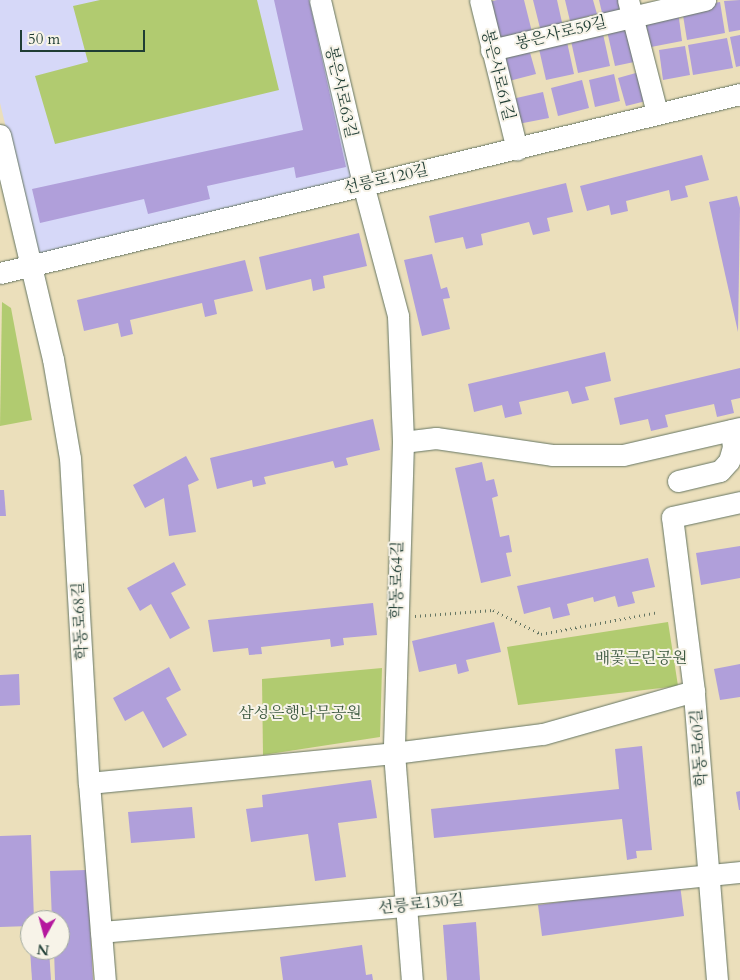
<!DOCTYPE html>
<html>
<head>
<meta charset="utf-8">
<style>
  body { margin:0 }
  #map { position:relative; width:740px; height:980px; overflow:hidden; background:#ebdfbb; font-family:Cardo,"Noto Serif KR",serif }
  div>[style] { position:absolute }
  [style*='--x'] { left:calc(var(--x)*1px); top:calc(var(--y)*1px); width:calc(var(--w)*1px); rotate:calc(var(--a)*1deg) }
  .built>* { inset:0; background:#d6d8f8 }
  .green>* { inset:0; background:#b1cb70 }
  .building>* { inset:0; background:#b09fda }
  .path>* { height:3px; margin-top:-1.5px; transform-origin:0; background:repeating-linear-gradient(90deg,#667663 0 1px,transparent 0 5px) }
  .roads { filter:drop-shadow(0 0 1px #667663) drop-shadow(0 0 1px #667663) }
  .minor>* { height:21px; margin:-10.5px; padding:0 10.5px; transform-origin:10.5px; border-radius:10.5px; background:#fff }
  span { translate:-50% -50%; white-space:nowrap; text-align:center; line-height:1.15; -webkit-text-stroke:4px #f7f3e8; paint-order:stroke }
  .street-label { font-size:16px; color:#1f3d34 }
  .park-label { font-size:16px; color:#3c5940 }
  .north { position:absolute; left:20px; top:910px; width:50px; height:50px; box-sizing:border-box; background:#f7f3e8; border:1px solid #a1aaa0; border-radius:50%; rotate:187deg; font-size:14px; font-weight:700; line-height:20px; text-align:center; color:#1f3d34 }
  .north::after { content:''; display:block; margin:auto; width:18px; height:22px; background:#b5179e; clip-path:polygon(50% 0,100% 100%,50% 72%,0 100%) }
  .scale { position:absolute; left:20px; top:30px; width:125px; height:22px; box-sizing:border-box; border:2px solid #1f3d34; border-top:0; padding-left:6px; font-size:15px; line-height:18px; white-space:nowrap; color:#1f3d34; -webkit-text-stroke:4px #f7f3e8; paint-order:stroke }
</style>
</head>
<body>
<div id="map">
  <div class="built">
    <div style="clip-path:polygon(0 0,317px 0,361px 179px,37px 256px,0 103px)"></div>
  </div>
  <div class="green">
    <div style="clip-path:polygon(100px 0,257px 0,279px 90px,55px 144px,35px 76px,88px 62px,73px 6px)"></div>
    <div style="clip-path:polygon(2px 302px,11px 308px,32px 420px,0 426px)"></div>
    <div style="clip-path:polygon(668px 622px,678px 686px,518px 705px,507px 647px)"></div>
    <div style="clip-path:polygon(382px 668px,380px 737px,263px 755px,262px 679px)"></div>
  </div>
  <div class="building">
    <div style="clip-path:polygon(274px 0,309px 0,346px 167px,296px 178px,294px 167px,207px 186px,210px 199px,148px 214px,144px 199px,40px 223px,32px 189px,303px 130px)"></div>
    <div style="clip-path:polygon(497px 0,524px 0,532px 32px,497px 40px,488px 2px)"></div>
    <div style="clip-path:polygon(533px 0,557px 0,563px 27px,541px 32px)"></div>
    <div style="clip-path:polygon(565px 0,593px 0,597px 14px,570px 21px)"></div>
    <div style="clip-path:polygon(599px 0,625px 0,628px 11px,603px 17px)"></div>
    <div style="clip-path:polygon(740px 0,740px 30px,729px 32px,724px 1px)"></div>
    <div style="clip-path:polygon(720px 2px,725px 33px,687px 40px,682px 9px)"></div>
    <div style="clip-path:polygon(678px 11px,682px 41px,651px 47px,644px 17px)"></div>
    <div style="clip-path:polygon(632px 26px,639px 61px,615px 66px,607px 31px)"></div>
    <div style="clip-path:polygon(603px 34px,610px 66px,578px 73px,571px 41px)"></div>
    <div style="clip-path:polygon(740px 35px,740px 66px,736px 67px,730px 37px)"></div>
    <div style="clip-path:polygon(727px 38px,733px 68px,693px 75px,688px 45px)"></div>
    <div style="clip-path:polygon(567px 42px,574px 74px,546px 80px,539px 49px)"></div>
    <div style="clip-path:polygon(685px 46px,690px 75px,663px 80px,659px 50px)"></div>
    <div style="clip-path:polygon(529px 49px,536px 74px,509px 81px,502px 56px)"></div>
    <div style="clip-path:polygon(643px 71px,646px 101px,626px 106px,618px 78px)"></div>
    <div style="clip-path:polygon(614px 74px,620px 101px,595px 107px,589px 80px)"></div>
    <div style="clip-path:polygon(582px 80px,589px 108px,558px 116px,551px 88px)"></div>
    <div style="clip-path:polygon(543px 92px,549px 118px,518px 124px,512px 99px)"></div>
    <div style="clip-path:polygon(702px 155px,709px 180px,685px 186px,688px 197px,671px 201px,669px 190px,626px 201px,628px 211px,611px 215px,609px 205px,587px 211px,580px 186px)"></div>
    <div style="clip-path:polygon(566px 183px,573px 212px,547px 218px,550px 231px,533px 235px,529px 222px,481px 234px,483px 245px,466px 249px,463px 237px,435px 243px,429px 216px)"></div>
    <div style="clip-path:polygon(737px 196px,740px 208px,738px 332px,709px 202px)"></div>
    <div style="clip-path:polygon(359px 233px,367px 266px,323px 276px,325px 288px,313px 291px,311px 279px,266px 290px,259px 257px)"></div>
    <div style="clip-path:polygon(432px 254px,441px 289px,447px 287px,450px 298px,443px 299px,450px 329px,422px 336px,404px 260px)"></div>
    <div style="clip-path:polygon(245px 260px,253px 291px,214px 300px,217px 314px,205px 317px,202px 303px,130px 320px,133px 334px,121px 337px,118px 323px,84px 331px,77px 300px)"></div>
    <div style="clip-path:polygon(605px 352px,611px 381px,585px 387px,589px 400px,572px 404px,568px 391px,519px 402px,522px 414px,505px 418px,502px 405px,474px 412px,468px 384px)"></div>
    <div style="clip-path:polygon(740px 368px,740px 398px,731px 400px,734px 413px,717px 417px,714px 404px,665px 415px,668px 427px,651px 431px,648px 419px,620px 425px,614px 398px)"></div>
    <div style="clip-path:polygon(373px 419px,380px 450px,346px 458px,348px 465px,335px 468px,333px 461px,264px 477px,266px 484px,253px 487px,252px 480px,217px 489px,210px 458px)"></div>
    <div style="clip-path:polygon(186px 456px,199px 480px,188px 485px,196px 532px,169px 536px,164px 498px,145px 508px,133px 485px)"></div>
    <div style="clip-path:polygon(482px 462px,486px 481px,494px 479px,498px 496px,492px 498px,500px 537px,509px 535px,512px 552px,506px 553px,511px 576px,481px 583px,455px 468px)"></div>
    <div style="clip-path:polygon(0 490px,4px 490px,6px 516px,0 516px)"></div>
    <div style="clip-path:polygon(740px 546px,740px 578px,701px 585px,696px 553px)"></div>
    <div style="clip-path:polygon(648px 558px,655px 587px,632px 592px,635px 603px,618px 607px,615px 596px,594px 602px,593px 597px,567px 604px,570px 615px,553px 619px,550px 607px,524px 614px,517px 586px)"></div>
    <div style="clip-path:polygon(174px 562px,186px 585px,171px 593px,190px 628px,170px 639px,151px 604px,140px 611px,127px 588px)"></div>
    <div style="clip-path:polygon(373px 603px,377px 635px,343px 638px,344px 645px,331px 647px,330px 639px,261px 647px,262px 654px,249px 655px,248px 648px,213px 652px,208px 620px)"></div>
    <div style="clip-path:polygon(494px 622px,501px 652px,466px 660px,469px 671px,458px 674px,456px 664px,419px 672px,412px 641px)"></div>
    <div style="clip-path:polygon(740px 664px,740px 697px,720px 700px,714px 669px)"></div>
    <div style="clip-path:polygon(169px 667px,181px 690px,166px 698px,187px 735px,163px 748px,143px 711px,125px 721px,113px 698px)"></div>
    <div style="clip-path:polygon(19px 674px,20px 705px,0 706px,0 675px)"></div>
    <div style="clip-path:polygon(642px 746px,652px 850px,636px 851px,637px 858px,627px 860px,622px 819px,434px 838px,431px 809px,619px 789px,615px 749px)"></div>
    <div style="clip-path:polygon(371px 780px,377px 818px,338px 823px,346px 877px,315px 881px,308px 834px,251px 842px,246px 809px,263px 807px,262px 795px)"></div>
    <div style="clip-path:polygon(740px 791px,740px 810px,739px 810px,736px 792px)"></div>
    <div style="clip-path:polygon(192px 807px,195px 838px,131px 843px,128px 812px)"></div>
    <div style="clip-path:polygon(31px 835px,34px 920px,30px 920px,30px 926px,0 927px,0 836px)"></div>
    <div style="clip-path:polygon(87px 870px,93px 980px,55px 980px,54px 950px,60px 950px,60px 920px,52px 920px,50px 871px)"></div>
    <div style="clip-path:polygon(680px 885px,684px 916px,542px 936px,538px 905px)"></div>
    <div style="clip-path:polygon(476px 922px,480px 980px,447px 980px,443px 925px)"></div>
    <div style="clip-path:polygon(362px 945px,366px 975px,372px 974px,373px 980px,283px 980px,280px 957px)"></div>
    <div style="clip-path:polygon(30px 950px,49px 950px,51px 980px,32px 980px)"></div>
  </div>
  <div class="path">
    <div style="--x:415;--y:616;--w:78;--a:-4.4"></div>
    <div style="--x:493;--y:610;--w:54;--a:26.6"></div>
    <div style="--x:541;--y:634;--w:119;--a:-10.6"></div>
  </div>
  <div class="roads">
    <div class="minor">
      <div style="--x:320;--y:0;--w:189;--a:76.8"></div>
      <div style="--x:363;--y:184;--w:137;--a:75.1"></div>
      <div style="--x:398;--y:316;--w:126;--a:87.7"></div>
      <div style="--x:403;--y:442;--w:311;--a:91.7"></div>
      <div style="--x:394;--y:753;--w:228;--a:85.5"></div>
      <div style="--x:480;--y:0;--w:154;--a:76.1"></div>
      <div style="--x:628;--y:0;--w:117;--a:75.6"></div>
      <div style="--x:491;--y:50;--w:220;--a:-13.2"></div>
      <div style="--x:0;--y:135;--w:230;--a:76.7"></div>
      <div style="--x:53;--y:359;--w:100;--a:80.3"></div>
      <div style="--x:70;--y:458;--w:326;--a:86.7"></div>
      <div style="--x:89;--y:783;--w:198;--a:85.4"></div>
      <div style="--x:0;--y:273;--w:761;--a:-13.6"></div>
      <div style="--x:403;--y:442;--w:33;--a:-7"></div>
      <div style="--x:436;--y:438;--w:117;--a:8.3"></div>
      <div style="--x:552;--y:455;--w:71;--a:0"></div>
      <div style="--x:623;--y:455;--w:120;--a:-13"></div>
      <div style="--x:678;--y:481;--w:43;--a:-13.4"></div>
      <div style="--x:720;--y:471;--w:13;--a:-48"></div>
      <div style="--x:729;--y:461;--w:15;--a:-74"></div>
      <div style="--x:733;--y:447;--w:17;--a:-97"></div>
      <div style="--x:89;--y:783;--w:306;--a:-5.6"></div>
      <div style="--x:394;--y:753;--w:150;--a:-7.3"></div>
      <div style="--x:543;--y:734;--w:157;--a:-15.9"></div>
      <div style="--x:101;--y:932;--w:305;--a:-4.9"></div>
      <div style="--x:405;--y:906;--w:337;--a:-5.8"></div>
      <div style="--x:717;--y:980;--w:290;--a:-94.6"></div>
      <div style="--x:694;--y:691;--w:175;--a:-97.2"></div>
      <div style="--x:672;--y:517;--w:70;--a:-12.4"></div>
    </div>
  </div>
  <div class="street-label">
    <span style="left:561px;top:33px;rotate:-14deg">봉은사로59길</span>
    <span style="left:498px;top:75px;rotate:76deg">봉은사로61길</span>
    <span style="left:341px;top:92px;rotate:77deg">봉은사로63길</span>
    <span style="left:386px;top:179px;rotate:-13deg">선릉로120길</span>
    <span style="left:397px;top:580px;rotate:-89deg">학동로64길</span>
    <span style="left:80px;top:621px;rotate:-93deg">학동로68길</span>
    <span style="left:699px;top:748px;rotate:-94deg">학동로60길</span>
    <span style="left:421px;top:904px;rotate:-6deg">선릉로130길</span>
  </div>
  <div class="park-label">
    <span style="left:641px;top:658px">배꽃근린공원</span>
    <span style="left:300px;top:713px">삼성은행나무공원</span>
  </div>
  <div class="north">N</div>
  <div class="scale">50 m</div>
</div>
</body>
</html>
